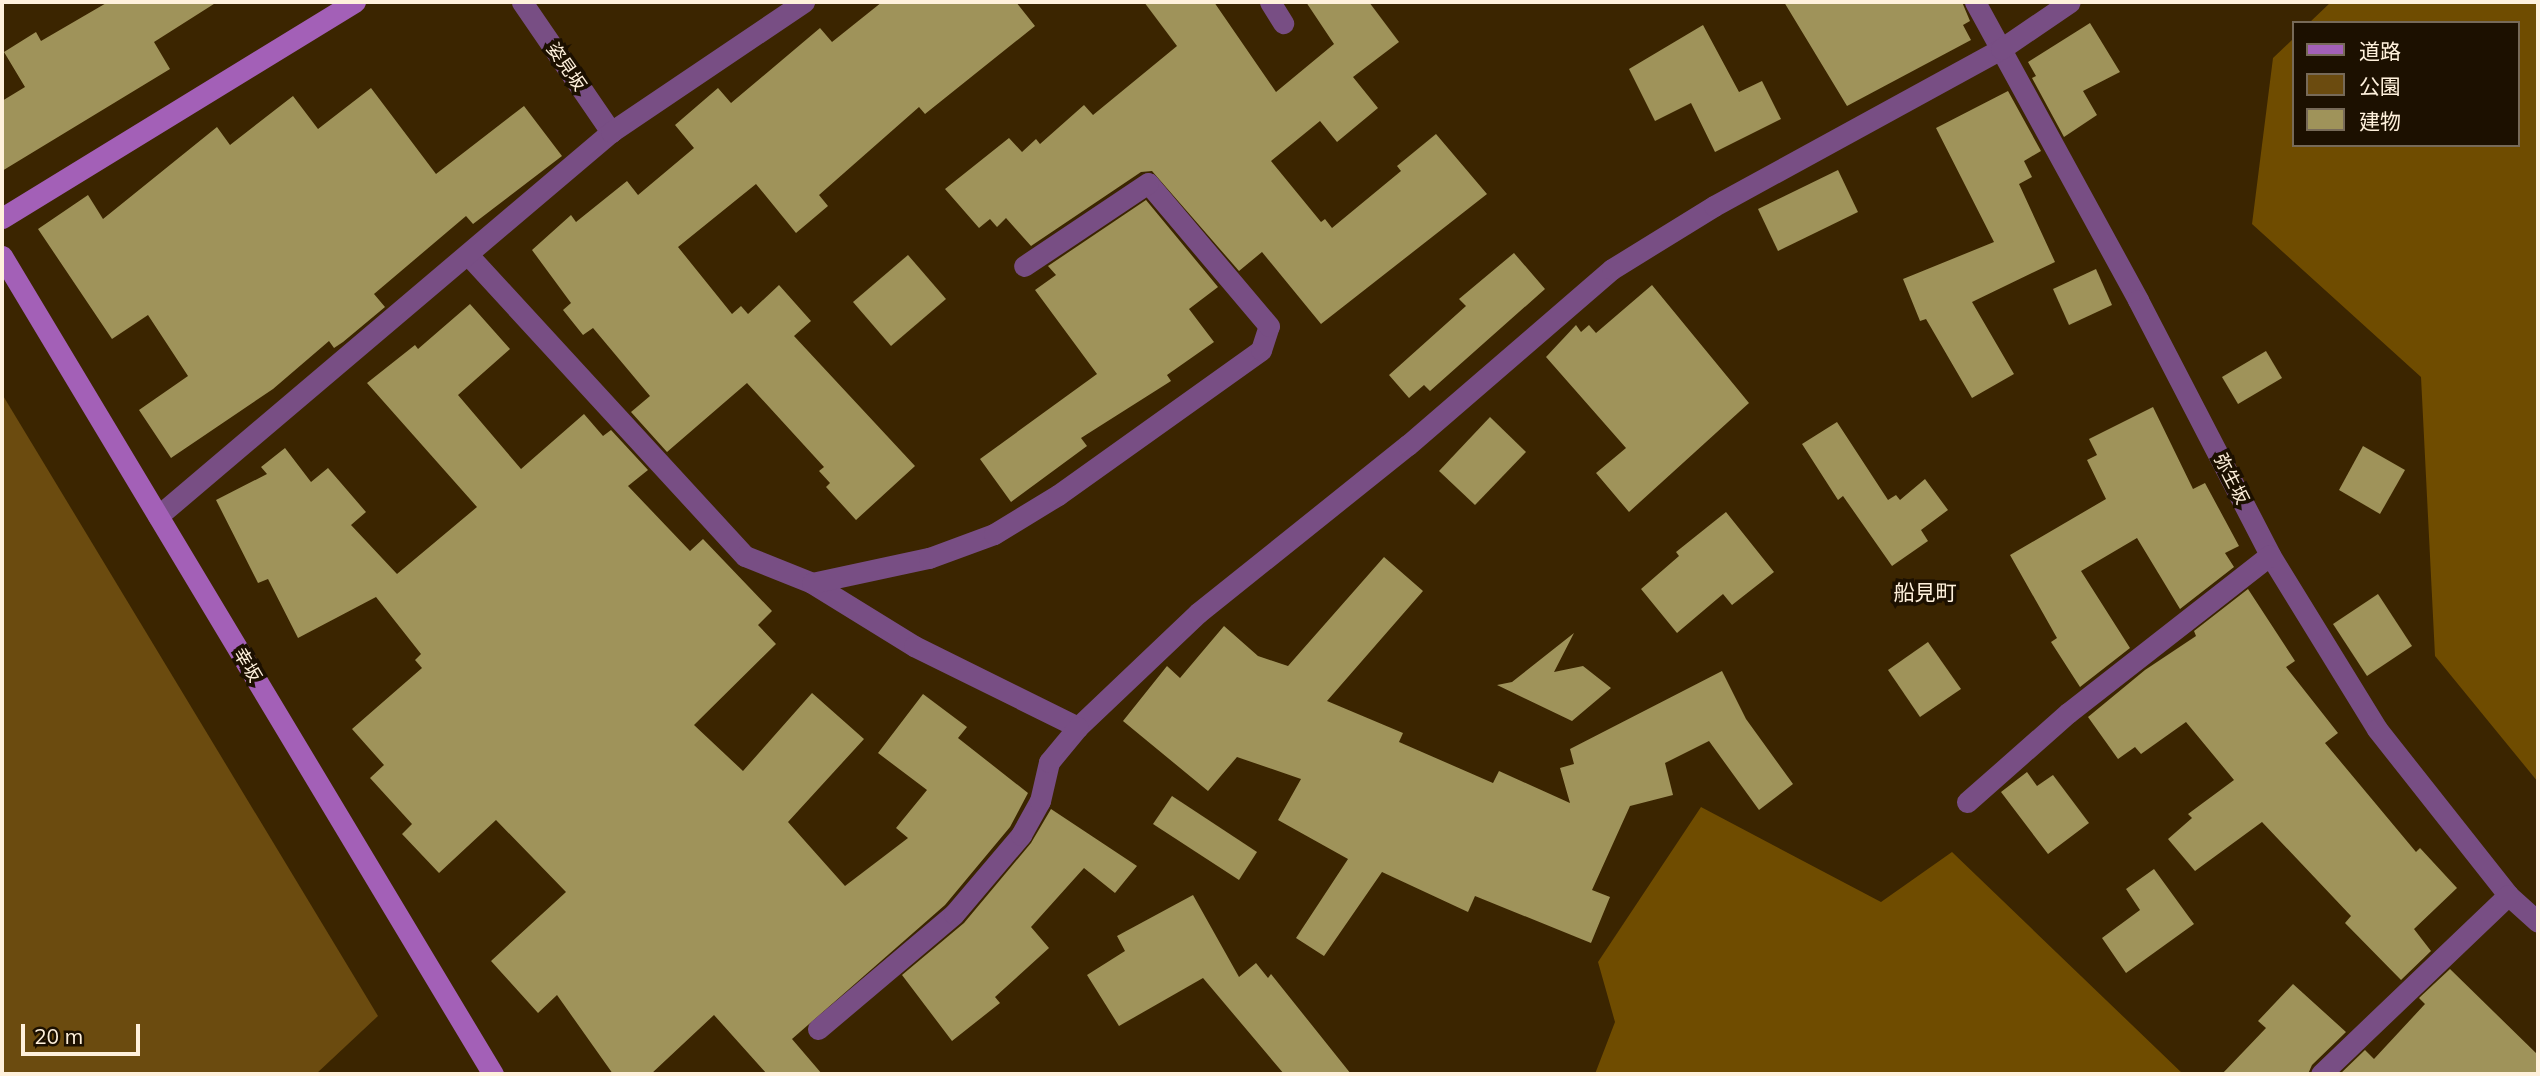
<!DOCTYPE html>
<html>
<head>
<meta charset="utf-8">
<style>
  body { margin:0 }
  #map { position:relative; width:2540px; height:1076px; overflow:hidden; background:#3b2500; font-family:Mulish,"Noto Sans JP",sans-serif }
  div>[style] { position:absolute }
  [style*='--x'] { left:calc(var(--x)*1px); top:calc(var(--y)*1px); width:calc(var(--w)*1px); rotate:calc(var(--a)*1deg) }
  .green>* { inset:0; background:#6b4b0f }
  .forest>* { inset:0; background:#6f4c00 }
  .building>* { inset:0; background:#9f935a }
  .street>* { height:21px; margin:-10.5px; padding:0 10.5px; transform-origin:10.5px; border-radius:10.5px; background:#784e84 }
  .secondary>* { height:21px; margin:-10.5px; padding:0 10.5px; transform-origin:10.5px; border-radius:10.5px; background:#a360b7 }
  span { translate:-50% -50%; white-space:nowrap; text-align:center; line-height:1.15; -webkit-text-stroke:7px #1c1000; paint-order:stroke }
  .street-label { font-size:18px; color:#fff1dc }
  .quarter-label { font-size:21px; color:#fff1dc }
  .frame { position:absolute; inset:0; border:4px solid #fff1dc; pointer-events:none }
  .legend { position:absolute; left:2292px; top:21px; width:228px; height:126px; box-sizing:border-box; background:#1c1000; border:2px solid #776a58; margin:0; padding:9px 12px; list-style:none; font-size:21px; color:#fff1dc }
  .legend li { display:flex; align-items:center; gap:14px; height:35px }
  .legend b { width:35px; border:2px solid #776a58 }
  .scale { position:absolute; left:21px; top:1024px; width:119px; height:32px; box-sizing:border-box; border:4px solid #fff1dc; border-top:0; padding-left:9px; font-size:21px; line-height:24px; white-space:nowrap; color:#fff1dc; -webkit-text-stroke:5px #1c1000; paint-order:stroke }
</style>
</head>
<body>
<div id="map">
  <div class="green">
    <div style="clip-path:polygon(2px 394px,378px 1016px,316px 1074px,2px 1074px)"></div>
  </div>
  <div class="forest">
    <div style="clip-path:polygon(2331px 2px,2538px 2px,2538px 782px,2435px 656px,2421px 377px,2252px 224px,2273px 58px,2293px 39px,2293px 145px,2517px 145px,2517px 23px,2309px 23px)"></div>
    <div style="clip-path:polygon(1701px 807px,1881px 902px,1952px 852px,2183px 1074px,1595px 1074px,1615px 1022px,1598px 962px)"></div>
  </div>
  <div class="building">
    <div style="clip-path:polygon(108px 2px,217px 2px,154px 42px,170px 69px,2px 171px,2px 101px,25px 87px,4px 52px,36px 32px,41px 41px)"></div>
    <div style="clip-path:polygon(882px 2px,1016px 2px,1035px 26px,925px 114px,919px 107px,819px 195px,828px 206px,796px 233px,756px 184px,678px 247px,732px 314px,741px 306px,748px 314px,779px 285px,811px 321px,794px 336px,915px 466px,856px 520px,826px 487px,830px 483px,819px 471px,824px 467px,747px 383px,667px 452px,631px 412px,650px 396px,593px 328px,583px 335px,563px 310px,571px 303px,532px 250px,571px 215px,576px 222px,627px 181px,638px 195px,694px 148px,675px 125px,718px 88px,731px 103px,820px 28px,832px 42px)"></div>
    <div style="clip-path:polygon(1144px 2px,1214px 2px,1276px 92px,1334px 44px,1306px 2px,1369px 2px,1399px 42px,1353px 77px,1378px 108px,1337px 142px,1320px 121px,1271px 161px,1321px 222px,1325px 219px,1332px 228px,1401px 171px,1397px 166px,1436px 134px,1487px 194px,1321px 324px,1262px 252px,1239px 271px,1152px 171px,1141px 172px,1031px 246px,1006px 218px,997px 227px,990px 219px,979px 228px,945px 189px,1009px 138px,1022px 152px,1036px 139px,1040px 144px,1084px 105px,1093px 115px,1177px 46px)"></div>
    <div style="clip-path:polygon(1784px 2px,1962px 2px,1970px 21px,1963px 25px,1971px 40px,1847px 106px)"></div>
    <div style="clip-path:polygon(2090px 23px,2120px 72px,2083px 91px,2097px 115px,2064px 137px,2032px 78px,2036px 76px,2028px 62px)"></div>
    <div style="clip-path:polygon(1703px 25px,1739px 92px,1762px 81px,1781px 119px,1715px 152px,1691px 103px,1655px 121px,1629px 69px)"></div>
    <div style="clip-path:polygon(371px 88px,436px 174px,524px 106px,562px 156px,473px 224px,466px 216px,374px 294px,385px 307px,343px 342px,334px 348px,329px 341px,273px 389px,171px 458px,139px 410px,188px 376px,148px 315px,112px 339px,38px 229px,88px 195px,103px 219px,217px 127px,230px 145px,293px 96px,318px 129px)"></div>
    <div style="clip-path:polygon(2008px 91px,2041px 151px,2024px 161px,2032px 177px,2019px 184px,2055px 262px,1972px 302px,2014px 374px,1972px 398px,1926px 319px,1920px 321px,1903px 279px,1994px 242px,1936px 128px)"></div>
    <div style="clip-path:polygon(1838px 170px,1858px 212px,1778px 251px,1758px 209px)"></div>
    <div style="clip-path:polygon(1146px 200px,1218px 287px,1189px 309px,1214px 342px,1167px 375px,1171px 381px,1081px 438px,1087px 446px,1011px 502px,980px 459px,1097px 374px,1035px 290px,1056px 275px,1048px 266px)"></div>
    <div style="clip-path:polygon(1514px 253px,1545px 289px,1430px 391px,1424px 385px,1409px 398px,1389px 375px,1466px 306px,1459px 299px)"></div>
    <div style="clip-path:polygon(908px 255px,946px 299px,891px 346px,853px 302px)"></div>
    <div style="clip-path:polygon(2096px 269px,2112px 305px,2069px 325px,2053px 289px)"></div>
    <div style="clip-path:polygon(1652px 285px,1749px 403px,1629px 512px,1596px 473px,1626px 448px,1546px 357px,1576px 325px,1581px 332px,1589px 325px,1596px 333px)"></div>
    <div style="clip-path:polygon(470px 304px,510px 349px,458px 395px,521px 469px,584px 414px,603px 436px,611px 430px,648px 470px,628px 486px,690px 551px,703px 539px,772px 611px,758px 625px,776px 644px,694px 725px,743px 771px,812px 693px,864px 739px,788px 822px,845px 886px,908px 838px,896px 828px,927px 790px,878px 753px,923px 694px,967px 727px,958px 738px,1028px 793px,1010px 827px,945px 905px,792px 1039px,822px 1074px,767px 1074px,714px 1015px,651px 1074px,613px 1074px,557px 995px,538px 1013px,491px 961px,566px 892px,496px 820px,439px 873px,402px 834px,412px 824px,370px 778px,384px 765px,352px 729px,422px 668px,415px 660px,421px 654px,376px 597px,298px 638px,268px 579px,258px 583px,216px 500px,267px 474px,261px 467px,285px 448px,311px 482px,328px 468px,366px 512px,351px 525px,397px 574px,477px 507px,367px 383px,415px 345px,418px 349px)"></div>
    <div style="clip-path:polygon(2266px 351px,2282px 378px,2238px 404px,2222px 377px)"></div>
    <div style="clip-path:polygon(2153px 407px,2193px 489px,2205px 483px,2239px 546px,2225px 553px,2234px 567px,2180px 609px,2137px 538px,2081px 571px,2130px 648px,2080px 687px,2051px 642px,2057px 638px,2010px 555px,2106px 499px,2087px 460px,2097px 455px,2089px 439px)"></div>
    <div style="clip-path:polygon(1490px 417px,1526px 452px,1475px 505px,1439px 471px)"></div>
    <div style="clip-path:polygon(1837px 422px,1888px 500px,1896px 495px,1900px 500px,1925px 479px,1948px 510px,1921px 530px,1928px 541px,1892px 566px,1843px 496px,1838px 500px,1802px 444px)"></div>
    <div style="clip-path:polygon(2363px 446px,2405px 470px,2380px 514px,2339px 490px)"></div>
    <div style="clip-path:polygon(1726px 512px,1774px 572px,1732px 605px,1723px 594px,1677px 633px,1641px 589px,1679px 556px,1676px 552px)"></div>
    <div style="clip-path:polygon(1384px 557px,1423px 591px,1327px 701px,1403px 733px,1399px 742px,1493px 783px,1499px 771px,1570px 803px,1560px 768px,1574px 764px,1570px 749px,1722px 671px,1746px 719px,1793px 784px,1759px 810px,1709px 741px,1665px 763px,1673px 795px,1630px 806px,1592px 890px,1610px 897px,1591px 943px,1475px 896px,1468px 912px,1382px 872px,1324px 956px,1296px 938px,1348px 859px,1278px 820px,1301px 779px,1237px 757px,1208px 791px,1123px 721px,1167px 666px,1180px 678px,1224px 626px,1258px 656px,1288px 666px)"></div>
    <div style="clip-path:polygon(2248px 589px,2295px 661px,2286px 667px,2338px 733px,2325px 743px,2416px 852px,2420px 848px,2457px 888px,2414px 929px,2431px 951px,2401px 980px,2345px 923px,2351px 916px,2262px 822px,2195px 871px,2168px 839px,2192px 818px,2188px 814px,2234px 780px,2186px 722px,2141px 754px,2135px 747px,2118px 759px,2088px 717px,2145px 670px,2196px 636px,2194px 631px)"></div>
    <div style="clip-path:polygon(2378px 594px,2412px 646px,2367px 676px,2333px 624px)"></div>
    <div style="clip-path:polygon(1574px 633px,1554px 672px,1583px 666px,1611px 688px,1572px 721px,1497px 685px,1512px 682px)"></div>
    <div style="clip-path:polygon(1928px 642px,1961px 689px,1920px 717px,1888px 670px)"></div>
    <div style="clip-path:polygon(2027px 772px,2037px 786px,2053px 775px,2089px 823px,2048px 854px,2001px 792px)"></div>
    <div style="clip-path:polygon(1172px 796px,1257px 852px,1239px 880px,1153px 824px)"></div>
    <div style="clip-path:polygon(1051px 809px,1137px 866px,1115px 893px,1084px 868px,1031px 927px,1049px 948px,995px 997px,1000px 1003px,952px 1041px,902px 975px,964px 923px,1031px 843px)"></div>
    <div style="clip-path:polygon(2154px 869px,2194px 924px,2126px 973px,2102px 938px,2140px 910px,2126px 889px)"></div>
    <div style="clip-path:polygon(1193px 895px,1239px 977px,1256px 963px,1268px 978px,1271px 974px,1351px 1074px,1284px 1074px,1203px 978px,1119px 1026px,1087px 975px,1125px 951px,1117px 936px)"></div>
    <div style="clip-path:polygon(2450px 969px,2538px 1055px,2538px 1074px,2340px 1074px,2365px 1050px,2374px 1059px,2425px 1004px,2419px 998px)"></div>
    <div style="clip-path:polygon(2293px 984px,2346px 1032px,2312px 1065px,2308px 1074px,2222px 1074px,2266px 1028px,2258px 1021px)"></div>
  </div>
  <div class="street">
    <div style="--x:522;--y:2;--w:158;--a:55.6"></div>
    <div style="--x:1270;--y:2;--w:25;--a:58"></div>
    <div style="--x:1975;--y:2;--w:340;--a:61.3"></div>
    <div style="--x:2138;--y:300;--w:287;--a:62.6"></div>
    <div style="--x:2270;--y:555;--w:204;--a:58.4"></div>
    <div style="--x:2377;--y:729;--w:211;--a:51.7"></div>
    <div style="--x:2508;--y:895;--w:40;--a:42"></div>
    <div style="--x:469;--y:256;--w:408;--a:47.4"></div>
    <div style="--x:745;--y:556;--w:72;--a:21.9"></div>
    <div style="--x:812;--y:583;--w:120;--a:31.7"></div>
    <div style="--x:914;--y:646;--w:183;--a:26.3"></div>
    <div style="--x:1078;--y:727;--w:166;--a:-43.5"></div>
    <div style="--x:1198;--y:613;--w:269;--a:-38.7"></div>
    <div style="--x:1408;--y:445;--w:269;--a:-40.8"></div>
    <div style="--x:1612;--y:269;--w:120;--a:-31.7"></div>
    <div style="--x:1714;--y:206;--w:327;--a:-28.7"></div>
    <div style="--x:2001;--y:49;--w:83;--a:-34.3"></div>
    <div style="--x:158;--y:516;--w:594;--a:-40.29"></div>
    <div style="--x:611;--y:132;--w:233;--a:-34"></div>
    <div style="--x:812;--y:583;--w:120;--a:-12.1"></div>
    <div style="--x:929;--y:558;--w:69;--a:-20.3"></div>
    <div style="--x:994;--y:534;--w:75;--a:-31.4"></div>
    <div style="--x:1058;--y:495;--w:249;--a:-35.5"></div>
    <div style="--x:1261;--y:350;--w:25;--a:-72"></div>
    <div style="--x:1269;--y:326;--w:187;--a:-130.2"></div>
    <div style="--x:1148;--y:183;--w:149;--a:146.2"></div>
    <div style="--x:1967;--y:802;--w:135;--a:-41.4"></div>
    <div style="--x:2068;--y:713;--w:256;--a:-38"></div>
    <div style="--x:818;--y:1029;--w:178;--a:-40.2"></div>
    <div style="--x:954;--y:914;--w:104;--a:-49.7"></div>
    <div style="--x:1021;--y:835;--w:39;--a:-61"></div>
    <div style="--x:1040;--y:801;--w:40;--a:-77"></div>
    <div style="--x:1049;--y:762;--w:45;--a:-50.4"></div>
    <div style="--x:2321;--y:1074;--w:259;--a:-43.7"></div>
  </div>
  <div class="secondary">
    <div style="--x:2;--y:218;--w:414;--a:-31.5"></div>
    <div style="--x:2;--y:256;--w:954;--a:59.03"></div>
  </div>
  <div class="street-label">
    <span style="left:566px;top:67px;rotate:55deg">姿見坂</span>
    <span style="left:2231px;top:479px;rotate:63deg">弥生坂</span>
    <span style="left:247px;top:665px;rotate:59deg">幸坂</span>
  </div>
  <div class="quarter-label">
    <span style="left:1925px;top:592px">船見町</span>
  </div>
  <div class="frame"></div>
  <ul class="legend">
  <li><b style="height:9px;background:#a360b7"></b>道路</li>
  <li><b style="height:19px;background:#6b4b0f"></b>公園</li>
  <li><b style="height:19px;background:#9f935a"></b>建物</li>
  </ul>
  <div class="scale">20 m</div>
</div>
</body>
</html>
